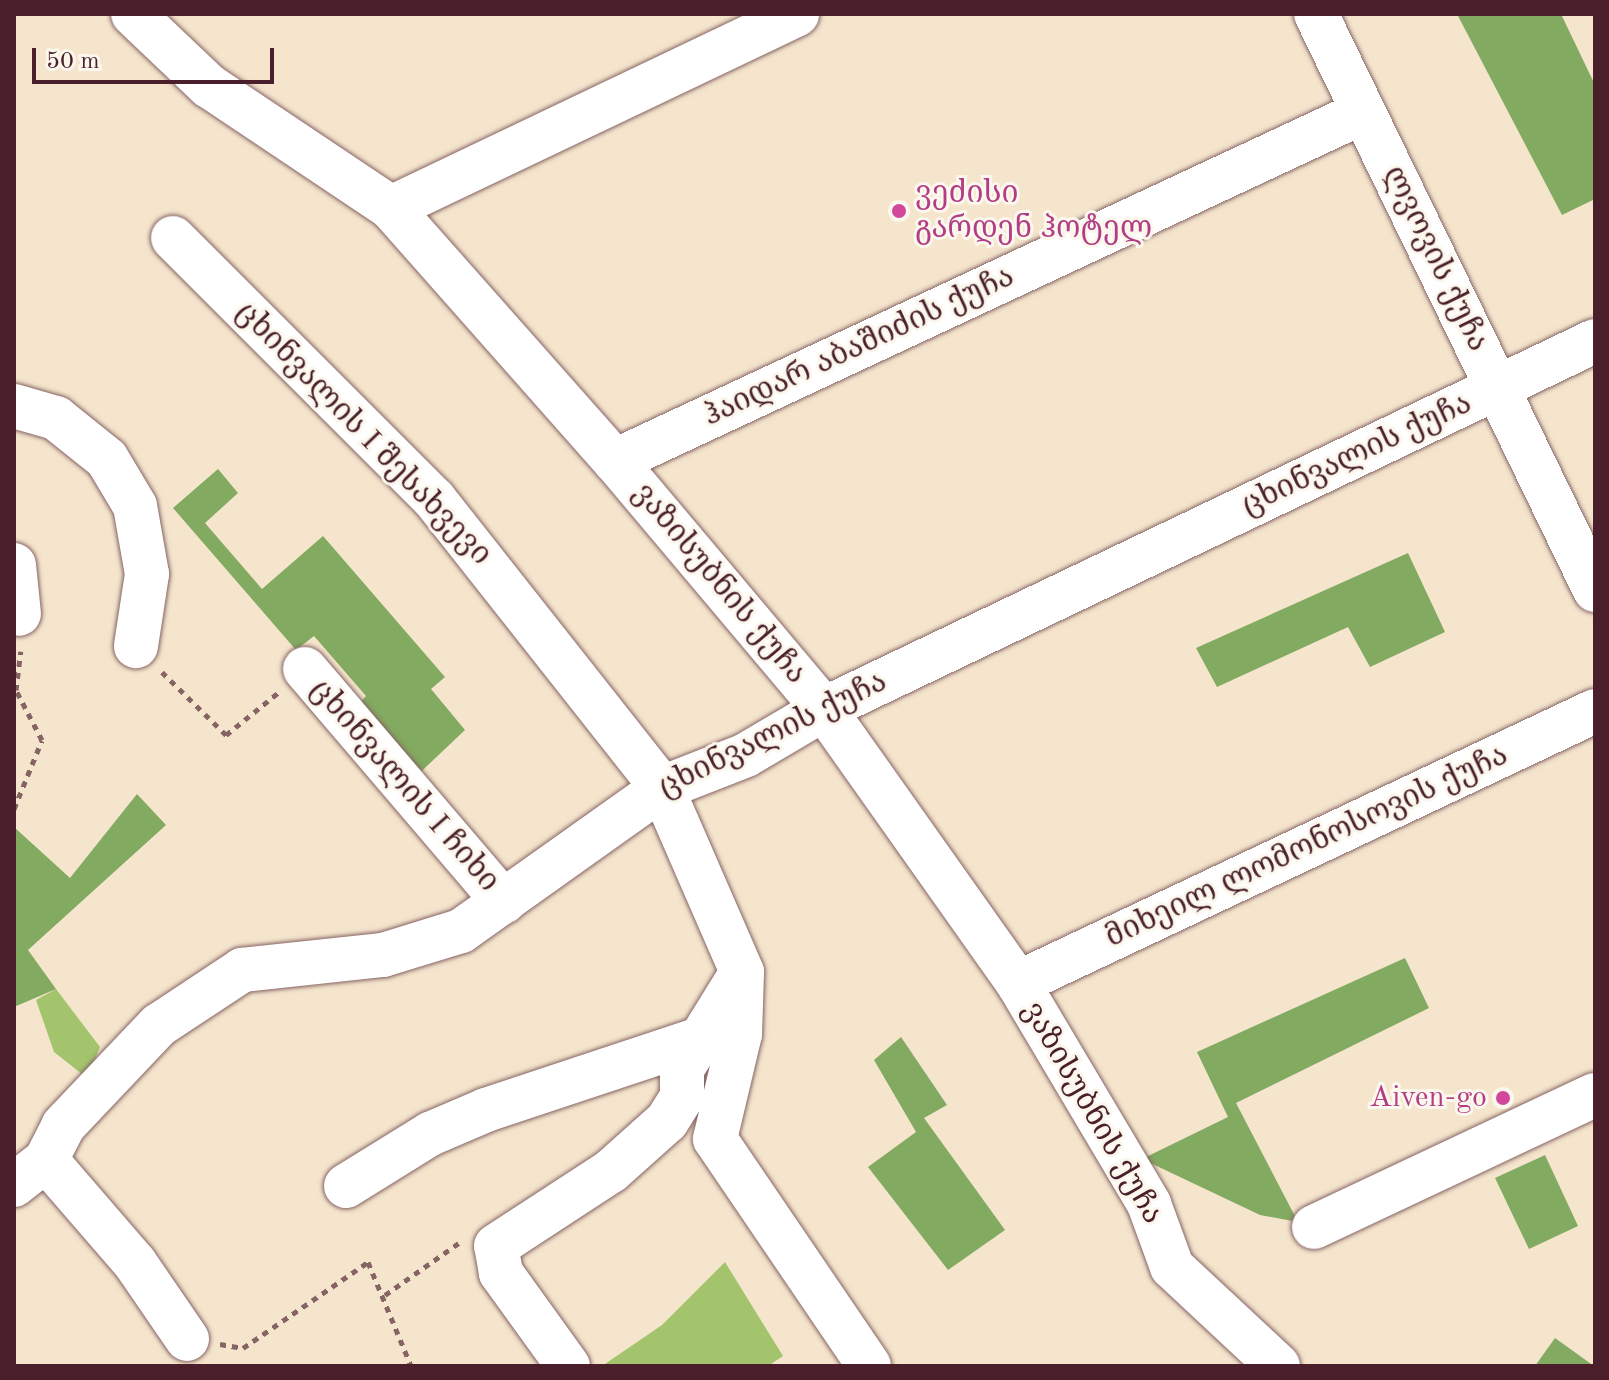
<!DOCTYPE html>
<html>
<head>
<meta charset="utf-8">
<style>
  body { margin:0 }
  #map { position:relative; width:1609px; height:1380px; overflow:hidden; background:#f5e5cd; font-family:"Old Standard TT","Noto Serif Georgian",serif }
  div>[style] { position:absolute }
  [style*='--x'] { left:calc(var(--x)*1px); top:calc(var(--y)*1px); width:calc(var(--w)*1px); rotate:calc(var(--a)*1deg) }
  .green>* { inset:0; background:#a3c46d }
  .forest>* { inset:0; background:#82aa60 }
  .path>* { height:5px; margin-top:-2.5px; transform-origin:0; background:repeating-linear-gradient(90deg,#866464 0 6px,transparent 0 12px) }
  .roads { filter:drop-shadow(0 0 2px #866464) drop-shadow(0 0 2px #866464) }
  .minor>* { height:44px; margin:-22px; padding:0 22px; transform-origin:22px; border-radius:22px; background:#fff }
  .dots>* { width:22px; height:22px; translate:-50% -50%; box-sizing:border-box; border:4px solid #fbf7ec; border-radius:50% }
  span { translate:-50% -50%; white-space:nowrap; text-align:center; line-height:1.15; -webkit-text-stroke:6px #fbf7ec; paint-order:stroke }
  .hotel-label { font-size:30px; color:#b23c85 }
  .left { translate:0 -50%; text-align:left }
  .right { translate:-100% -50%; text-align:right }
  .street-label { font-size:30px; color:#4a1f2b }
  .frame { position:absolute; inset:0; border:16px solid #4a1f2b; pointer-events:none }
  .scale { position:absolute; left:32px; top:48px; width:242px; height:36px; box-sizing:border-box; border:4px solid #4a1f2b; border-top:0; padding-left:10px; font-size:24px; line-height:28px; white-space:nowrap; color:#4a1f2b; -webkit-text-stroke:6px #fbf7ec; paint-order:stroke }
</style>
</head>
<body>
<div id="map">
  <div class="green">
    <div style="clip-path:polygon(56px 989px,100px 1047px,87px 1078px,54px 1052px,36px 1000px)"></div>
    <div style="clip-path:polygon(725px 1262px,783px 1356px,768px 1366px,602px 1366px,662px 1325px)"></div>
  </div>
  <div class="forest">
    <div style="clip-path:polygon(1457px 14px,1561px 14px,1595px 85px,1595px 199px,1562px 215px)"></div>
    <div style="clip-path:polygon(218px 469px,238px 493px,205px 523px,262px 589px,323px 536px,445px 677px,431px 689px,465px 730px,409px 783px,348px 715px,366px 696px,314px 636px,296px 650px,173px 508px)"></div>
    <div style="clip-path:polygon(1408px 553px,1445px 632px,1370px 667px,1348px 627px,1217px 687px,1196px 648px)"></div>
    <div style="clip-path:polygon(137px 794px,166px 825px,28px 950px,56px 989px,14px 1007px,14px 827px,70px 878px)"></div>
    <div style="clip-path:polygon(1405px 958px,1429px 1008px,1236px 1103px,1298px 1222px,1260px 1215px,1142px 1159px,1228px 1117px,1197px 1052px)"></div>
    <div style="clip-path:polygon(901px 1037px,947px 1105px,924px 1118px,1005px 1230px,948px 1270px,868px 1167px,916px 1132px,874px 1060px)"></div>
    <div style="clip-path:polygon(1545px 1155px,1578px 1226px,1529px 1249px,1495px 1178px)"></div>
    <div style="clip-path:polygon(1555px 1338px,1594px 1366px,1535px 1366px)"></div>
  </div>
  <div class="path">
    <div style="--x:162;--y:672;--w:90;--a:44.5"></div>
    <div style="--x:226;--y:735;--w:68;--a:-39.1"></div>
    <div style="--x:14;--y:809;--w:74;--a:-67.9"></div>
    <div style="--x:42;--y:740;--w:56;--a:-117.5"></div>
    <div style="--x:16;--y:690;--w:39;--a:-83"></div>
    <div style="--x:385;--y:1295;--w:92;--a:-35.2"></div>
    <div style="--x:220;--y:1344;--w:23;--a:10"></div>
    <div style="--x:243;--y:1348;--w:152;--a:-34.5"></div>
    <div style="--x:368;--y:1262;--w:113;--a:67.5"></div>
  </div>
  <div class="roads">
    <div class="minor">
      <div style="--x:133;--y:14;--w:105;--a:43.5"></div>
      <div style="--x:209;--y:86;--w:219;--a:33.8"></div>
      <div style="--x:391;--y:208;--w:338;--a:48.5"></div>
      <div style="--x:615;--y:461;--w:324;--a:49.9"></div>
      <div style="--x:824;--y:709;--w:336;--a:54.7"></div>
      <div style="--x:1018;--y:983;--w:257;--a:59.3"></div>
      <div style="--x:1149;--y:1204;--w:67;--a:69.9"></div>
      <div style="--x:1172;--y:1267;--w:145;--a:43"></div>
      <div style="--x:1316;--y:14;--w:640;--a:64.16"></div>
      <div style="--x:391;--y:208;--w:450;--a:-25.5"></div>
      <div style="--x:173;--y:238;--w:369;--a:45"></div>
      <div style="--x:434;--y:499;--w:368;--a:51.7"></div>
      <div style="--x:662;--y:788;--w:201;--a:66.5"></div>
      <div style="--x:742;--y:972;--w:62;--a:91.8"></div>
      <div style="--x:740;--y:1034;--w:108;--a:103.4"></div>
      <div style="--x:715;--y:1139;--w:274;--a:55.8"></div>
      <div style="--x:14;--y:406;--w:44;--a:15.9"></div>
      <div style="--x:56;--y:418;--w:65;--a:38.8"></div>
      <div style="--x:107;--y:459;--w:55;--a:59.2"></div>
      <div style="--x:135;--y:506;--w:69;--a:80"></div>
      <div style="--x:147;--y:574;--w:73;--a:98.7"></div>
      <div style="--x:615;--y:461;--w:825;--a:-25.01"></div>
      <div style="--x:14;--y:565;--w:49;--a:84.2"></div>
      <div style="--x:305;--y:669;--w:306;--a:49.5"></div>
      <div style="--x:1018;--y:983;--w:638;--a:-25.24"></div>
      <div style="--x:46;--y:1160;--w:136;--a:49.2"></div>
      <div style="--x:135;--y:1263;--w:92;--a:55.6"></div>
      <div style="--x:14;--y:1185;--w:41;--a:-38"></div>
      <div style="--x:46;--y:1160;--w:38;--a:-63"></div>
      <div style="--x:63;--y:1126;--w:139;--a:-46.5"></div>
      <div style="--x:159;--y:1025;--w:100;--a:-33.5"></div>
      <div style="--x:242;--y:970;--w:142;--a:-6.1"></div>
      <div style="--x:383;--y:955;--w:82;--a:-17.1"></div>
      <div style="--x:461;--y:931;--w:247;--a:-35.4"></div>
      <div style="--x:662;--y:788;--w:90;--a:-21.4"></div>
      <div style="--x:746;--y:755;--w:91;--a:-30.5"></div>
      <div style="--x:824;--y:709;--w:854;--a:-25.52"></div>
      <div style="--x:346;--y:1186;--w:99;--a:-31.8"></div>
      <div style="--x:430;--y:1134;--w:61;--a:-23.2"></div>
      <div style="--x:486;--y:1110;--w:225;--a:-18.4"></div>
      <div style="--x:1314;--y:1227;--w:310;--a:-25.2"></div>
      <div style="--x:568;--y:1366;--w:115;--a:-125.8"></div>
      <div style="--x:501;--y:1273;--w:27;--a:-100"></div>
      <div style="--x:496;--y:1246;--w:137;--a:-33.1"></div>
      <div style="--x:611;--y:1171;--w:75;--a:-41.8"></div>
      <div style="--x:667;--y:1121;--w:28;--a:-58"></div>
      <div style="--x:682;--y:1097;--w:28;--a:-90"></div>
      <div style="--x:682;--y:1069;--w:108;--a:-58.2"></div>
    </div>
  </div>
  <div class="dots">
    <div style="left:899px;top:211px;background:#d1479c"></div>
    <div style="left:1503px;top:1098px;background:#d1479c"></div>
  </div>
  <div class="hotel-label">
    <span class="left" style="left:915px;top:211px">ვეძისი<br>გარდენ ჰოტელ</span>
    <span class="right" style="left:1487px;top:1098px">Aiven-go</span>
  </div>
  <div class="street-label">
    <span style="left:1435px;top:259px;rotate:64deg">ლვოვის ქუჩა</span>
    <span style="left:859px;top:347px;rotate:-25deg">ჰაიდარ აბაშიძის ქუჩა</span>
    <span style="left:363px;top:434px;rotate:46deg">ცხინვალის I შესახვევი</span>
    <span style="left:1357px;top:455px;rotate:-25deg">ცხინვალის ქუჩა</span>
    <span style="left:719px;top:584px;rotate:50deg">ვაზისუბნის ქუჩა</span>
    <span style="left:773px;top:735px;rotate:-26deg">ცხინვალის ქუჩა</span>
    <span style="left:404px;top:786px;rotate:49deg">ცხინვალის I ჩიხი</span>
    <span style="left:1307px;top:847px;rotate:-25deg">მიხეილ ლომონოსოვის ქუჩა</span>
    <span style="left:1092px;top:1113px;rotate:60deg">ვაზისუბნის ქუჩა</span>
  </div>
  <div class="frame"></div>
  <div class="scale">50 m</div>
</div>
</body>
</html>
